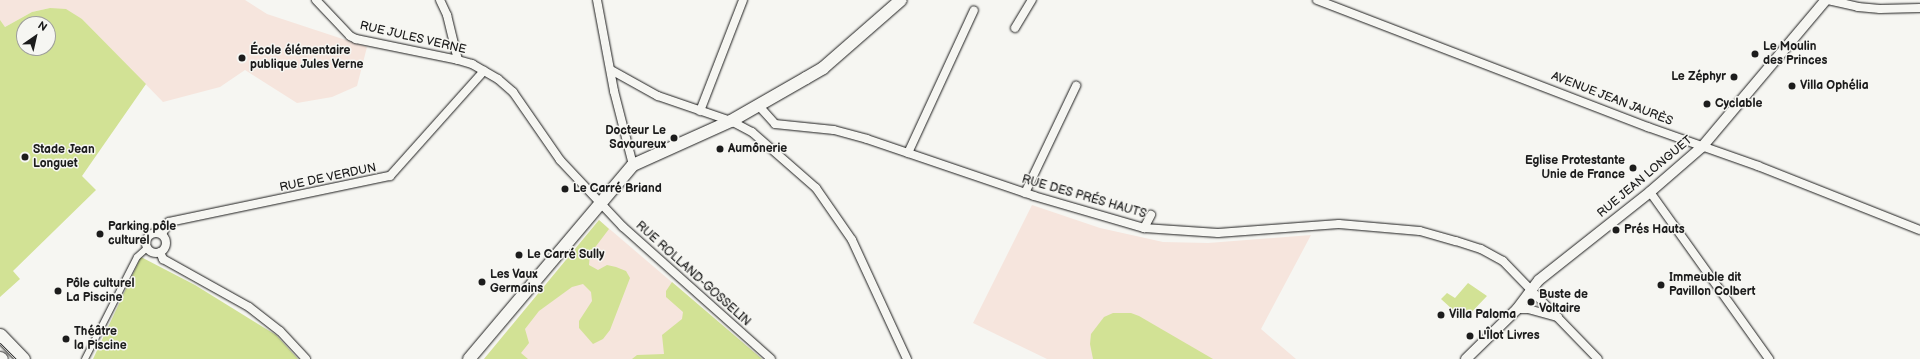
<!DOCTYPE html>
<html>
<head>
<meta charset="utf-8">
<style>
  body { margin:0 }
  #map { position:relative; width:1920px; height:359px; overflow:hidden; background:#f6f6f2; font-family:"Balsamiq Sans",sans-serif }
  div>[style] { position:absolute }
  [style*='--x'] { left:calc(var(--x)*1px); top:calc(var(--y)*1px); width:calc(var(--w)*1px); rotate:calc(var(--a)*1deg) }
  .built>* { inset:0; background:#f6e5dd }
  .green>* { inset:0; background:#d2e295 }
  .roads { filter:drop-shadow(0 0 1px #1c1c1c) drop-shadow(0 0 1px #1c1c1c) }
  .pedestrian>* { height:6px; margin:-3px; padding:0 3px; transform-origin:3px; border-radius:3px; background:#f6f6f2 }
  .minor>* { height:8px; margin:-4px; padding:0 4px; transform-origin:4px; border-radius:4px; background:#f6f6f2 }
  .minor>.ring { margin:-4px; padding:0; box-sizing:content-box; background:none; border:8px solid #f6f6f2; border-radius:50% }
  .tertiary>* { height:10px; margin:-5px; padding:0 5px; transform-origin:5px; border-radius:5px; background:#f6f6f2 }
  .secondary>* { height:12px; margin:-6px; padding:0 6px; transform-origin:6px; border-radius:6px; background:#f6f6f2 }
  .primary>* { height:13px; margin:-6.5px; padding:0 6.5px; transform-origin:6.5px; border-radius:6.5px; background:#f6f6f2 }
  .tram>* { height:1px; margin:-0.5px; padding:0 0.5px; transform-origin:0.5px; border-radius:0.5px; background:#1c1c1c }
  .dots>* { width:11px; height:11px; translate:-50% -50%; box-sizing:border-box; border:2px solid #f6f6f2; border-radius:50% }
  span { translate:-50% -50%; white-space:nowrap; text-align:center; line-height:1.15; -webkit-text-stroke:3px #f6f6f2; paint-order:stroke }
  .street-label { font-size:12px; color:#1c1c1c }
  .poi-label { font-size:12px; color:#1c1c1c; font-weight:700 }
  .left { translate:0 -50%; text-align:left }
  .right { translate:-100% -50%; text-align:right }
  .north { position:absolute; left:16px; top:16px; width:40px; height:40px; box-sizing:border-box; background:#f6f6f2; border:1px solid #9f9f9c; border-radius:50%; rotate:34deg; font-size:11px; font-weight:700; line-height:16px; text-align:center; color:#1c1c1c }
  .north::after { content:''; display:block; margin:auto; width:14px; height:18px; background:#1c1c1c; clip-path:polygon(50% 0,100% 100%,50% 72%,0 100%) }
</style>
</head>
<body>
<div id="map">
  <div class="built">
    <div style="clip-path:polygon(0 0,245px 0,267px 14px,367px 47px,357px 86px,332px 97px,297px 103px,245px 70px,220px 87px,163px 102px,82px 19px,50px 8px,32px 12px,5px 27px,0 21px)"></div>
    <div style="clip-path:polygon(1032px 205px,1100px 228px,1163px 242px,1208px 243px,1311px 235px,1261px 329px,1296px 359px,1047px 359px,973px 323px)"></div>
    <div style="clip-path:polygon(599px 220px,762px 359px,484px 359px)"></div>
  </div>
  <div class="green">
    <div style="clip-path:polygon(evenodd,50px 8px,66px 9px,82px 19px,146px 84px,82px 176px,96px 190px,13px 271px,20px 279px,0 297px,0 20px,5px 27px,32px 12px,50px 8px,24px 24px,48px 24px,48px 48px,24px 48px,24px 24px)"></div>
    <div style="clip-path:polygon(599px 220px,609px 229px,590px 254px,589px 265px,598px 270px,607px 265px,616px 267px,626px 271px,630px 278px,610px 330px,603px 339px,593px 344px,579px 328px,579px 321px,592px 301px,591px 292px,583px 284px,572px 287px,539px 311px,525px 329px,529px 343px,521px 353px,528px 359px,484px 359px)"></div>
    <div style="clip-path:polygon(141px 257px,195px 285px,276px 335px,298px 359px,93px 359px)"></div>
    <div style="clip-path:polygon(672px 282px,762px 359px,632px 359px,637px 355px,664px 354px,662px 335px,682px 319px,683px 312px,666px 297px,666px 291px)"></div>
    <div style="clip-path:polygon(1468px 283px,1487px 296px,1464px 320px,1441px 299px,1447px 293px,1455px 298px)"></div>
    <div style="clip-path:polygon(1113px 313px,1131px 313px,1139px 316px,1213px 359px,1093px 359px,1090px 344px,1091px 334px,1104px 317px)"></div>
  </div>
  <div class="roads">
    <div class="pedestrian">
      <div style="--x:85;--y:359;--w:114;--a:-63"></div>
      <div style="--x:137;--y:257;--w:13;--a:-42"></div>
    </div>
    <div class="minor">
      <div style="--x:316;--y:0;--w:50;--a:46.6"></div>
      <div style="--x:350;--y:36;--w:7;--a:27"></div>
      <div style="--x:356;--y:39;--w:104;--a:11.6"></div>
      <div style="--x:458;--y:60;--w:15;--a:16"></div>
      <div style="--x:472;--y:64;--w:30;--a:30"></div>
      <div style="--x:498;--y:79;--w:20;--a:41"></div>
      <div style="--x:513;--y:92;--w:83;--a:55.3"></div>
      <div style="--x:560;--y:160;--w:92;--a:46.8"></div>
      <div style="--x:623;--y:227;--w:198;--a:41.7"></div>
      <div style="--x:440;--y:0;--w:17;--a:65"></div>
      <div style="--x:447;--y:15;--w:46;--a:76.3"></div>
      <div style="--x:597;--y:0;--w:93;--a:79.4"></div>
      <div style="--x:614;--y:91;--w:76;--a:75.6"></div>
      <div style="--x:1317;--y:0;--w:355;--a:21"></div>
      <div style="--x:1648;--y:127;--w:117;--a:19.5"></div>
      <div style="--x:1758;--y:166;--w:174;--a:21.6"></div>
      <div style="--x:1828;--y:0;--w:31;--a:13"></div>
      <div style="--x:1858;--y:7;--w:22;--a:5"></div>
      <div style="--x:1880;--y:9;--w:40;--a:-1.4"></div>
      <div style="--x:1015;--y:28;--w:33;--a:-59"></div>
      <div style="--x:611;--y:70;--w:54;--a:29"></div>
      <div style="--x:658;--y:96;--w:77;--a:18.9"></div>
      <div style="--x:731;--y:121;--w:24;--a:28"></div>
      <div style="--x:752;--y:132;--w:85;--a:41.2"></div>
      <div style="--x:816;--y:188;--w:63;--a:55.3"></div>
      <div style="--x:852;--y:240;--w:131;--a:65.2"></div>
      <div style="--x:759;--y:106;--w:24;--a:48"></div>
      <div style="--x:775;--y:124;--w:59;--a:5.8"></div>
      <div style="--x:834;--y:130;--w:34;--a:15"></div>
      <div style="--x:867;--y:139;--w:176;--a:18.8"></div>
      <div style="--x:1034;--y:196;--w:115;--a:16.2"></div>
      <div style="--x:1144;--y:228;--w:74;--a:3.9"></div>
      <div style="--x:1218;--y:233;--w:121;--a:-4.3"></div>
      <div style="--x:1339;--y:224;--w:81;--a:4.9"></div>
      <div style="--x:1420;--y:231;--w:37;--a:16"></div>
      <div style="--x:1456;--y:241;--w:26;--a:18"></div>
      <div style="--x:1481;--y:249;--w:25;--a:29"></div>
      <div style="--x:1503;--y:261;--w:136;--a:45.9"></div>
      <div style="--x:700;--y:111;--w:119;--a:-68.8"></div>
      <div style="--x:908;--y:153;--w:157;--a:-65.2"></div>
      <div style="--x:1650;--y:192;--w:205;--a:54.5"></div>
      <div style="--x:1025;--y:193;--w:119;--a:-64.5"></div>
      <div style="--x:1144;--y:228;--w:15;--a:-62"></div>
      <div class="ring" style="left:146px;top:233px;width:12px;height:12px"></div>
      <div style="--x:162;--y:234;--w:14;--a:-60"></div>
      <div style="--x:169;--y:222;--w:226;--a:-11.8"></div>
      <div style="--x:390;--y:176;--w:141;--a:-48.2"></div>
      <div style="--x:160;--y:252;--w:8;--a:67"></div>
      <div style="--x:163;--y:259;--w:98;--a:29.2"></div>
      <div style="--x:249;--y:307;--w:39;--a:38"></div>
      <div style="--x:280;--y:331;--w:38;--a:47"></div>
      <div style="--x:1517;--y:309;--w:11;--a:0"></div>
      <div style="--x:1528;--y:309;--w:31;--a:15"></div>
    </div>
    <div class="tertiary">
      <div style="--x:1466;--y:359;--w:71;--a:-44.4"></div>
      <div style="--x:1517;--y:309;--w:36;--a:-53"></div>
      <div style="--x:1539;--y:280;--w:142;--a:-38.4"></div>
      <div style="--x:1650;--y:192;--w:69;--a:-40.9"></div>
      <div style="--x:1702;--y:147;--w:192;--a:-49.9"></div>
    </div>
    <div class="secondary">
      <div style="--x:469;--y:359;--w:254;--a:-49.8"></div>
      <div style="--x:633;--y:165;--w:107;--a:-24.2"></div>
      <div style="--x:731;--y:121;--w:86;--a:-29.8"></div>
      <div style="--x:806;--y:78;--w:20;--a:-30"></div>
      <div style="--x:823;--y:68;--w:103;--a:-41.1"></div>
    </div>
    <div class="primary">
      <div style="--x:0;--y:335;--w:33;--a:46"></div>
      <div style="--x:0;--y:358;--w:1;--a:45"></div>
    </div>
  </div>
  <div class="tram">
    <div style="--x:0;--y:343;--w:23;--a:45"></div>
  </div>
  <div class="dots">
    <div style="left:1755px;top:54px;background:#1c1c1c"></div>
    <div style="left:242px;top:58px;background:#1c1c1c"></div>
    <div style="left:1734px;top:77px;background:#1c1c1c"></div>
    <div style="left:1792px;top:86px;background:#1c1c1c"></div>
    <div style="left:1707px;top:104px;background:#1c1c1c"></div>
    <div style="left:674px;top:138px;background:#1c1c1c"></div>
    <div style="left:720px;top:149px;background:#1c1c1c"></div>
    <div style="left:25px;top:157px;background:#1c1c1c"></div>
    <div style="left:1633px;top:168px;background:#1c1c1c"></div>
    <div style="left:565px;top:189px;background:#1c1c1c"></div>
    <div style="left:1616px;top:230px;background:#1c1c1c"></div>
    <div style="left:100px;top:234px;background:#1c1c1c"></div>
    <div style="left:519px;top:255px;background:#1c1c1c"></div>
    <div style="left:482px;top:282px;background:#1c1c1c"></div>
    <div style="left:1661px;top:285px;background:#1c1c1c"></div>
    <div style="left:58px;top:291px;background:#1c1c1c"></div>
    <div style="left:1531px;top:302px;background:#1c1c1c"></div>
    <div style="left:1441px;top:315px;background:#1c1c1c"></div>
    <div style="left:1470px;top:336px;background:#1c1c1c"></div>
    <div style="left:66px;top:339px;background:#1c1c1c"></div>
  </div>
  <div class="street-label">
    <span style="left:413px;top:38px;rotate:13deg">RUE JULES VERNE</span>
    <span style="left:1612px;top:99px;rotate:21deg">AVENUE JEAN JAURÈS</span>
    <span style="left:1645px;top:177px;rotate:-40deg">RUE JEAN LONGUET</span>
    <span style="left:328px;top:178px;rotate:-12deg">RUE DE VERDUN</span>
    <span style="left:1084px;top:197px;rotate:16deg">RUE DES PRÉS HAUTS</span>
    <span style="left:693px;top:274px;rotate:42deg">RUE ROLLAND-GOSSELIN</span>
  </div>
  <div class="poi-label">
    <span class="left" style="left:1763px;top:54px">Le Moulin<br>des Princes</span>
    <span class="left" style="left:250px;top:58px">École élémentaire<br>publique Jules Verne</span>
    <span class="right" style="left:1726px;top:77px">Le Zéphyr</span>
    <span class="left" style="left:1800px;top:86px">Villa Ophélia</span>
    <span class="left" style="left:1715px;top:104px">Cyclable</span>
    <span class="right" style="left:666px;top:138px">Docteur Le<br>Savoureux</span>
    <span class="left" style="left:728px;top:149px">Aumônerie</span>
    <span class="left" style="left:33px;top:157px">Stade Jean<br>Longuet</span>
    <span class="right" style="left:1625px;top:168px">Eglise Protestante<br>Unie de France</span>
    <span class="left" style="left:573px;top:189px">Le Carré Briand</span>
    <span class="left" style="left:108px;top:234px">Parking pôle<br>culturel</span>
    <span class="left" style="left:1624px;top:230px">Prés Hauts</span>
    <span class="left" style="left:527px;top:255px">Le Carré Sully</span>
    <span class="left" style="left:490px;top:282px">Les Vaux<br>Germains</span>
    <span class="left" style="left:1669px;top:285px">Immeuble dit<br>Pavillon Colbert</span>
    <span class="left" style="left:66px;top:291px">Pôle culturel<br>La Piscine</span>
    <span class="left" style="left:1539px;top:302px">Buste de<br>Voltaire</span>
    <span class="left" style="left:1449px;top:315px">Villa Paloma</span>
    <span class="left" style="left:74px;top:339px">Théâtre<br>la Piscine</span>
    <span class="left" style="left:1478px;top:336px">L'Îlot Livres</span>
  </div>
  <div class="north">N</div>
</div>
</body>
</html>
